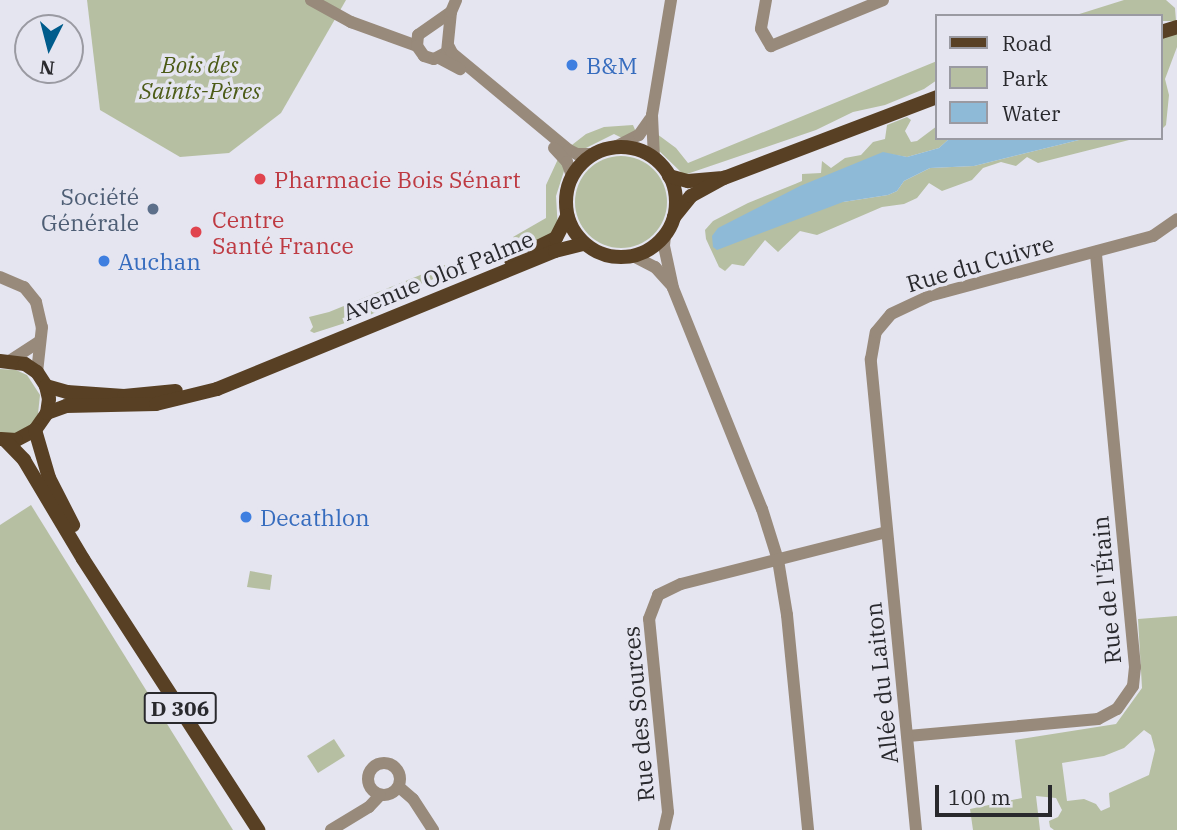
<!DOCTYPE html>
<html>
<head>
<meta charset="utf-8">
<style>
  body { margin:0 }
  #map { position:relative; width:1177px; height:830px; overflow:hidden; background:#e5e5f0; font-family:"IBM Plex Serif",serif }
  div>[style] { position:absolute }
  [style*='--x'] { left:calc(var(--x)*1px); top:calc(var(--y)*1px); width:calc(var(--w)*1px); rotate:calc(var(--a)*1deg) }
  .green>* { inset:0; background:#b6bfa2 }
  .round { border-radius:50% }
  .water>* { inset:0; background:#8ebad7 }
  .minor>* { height:12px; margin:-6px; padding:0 6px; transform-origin:6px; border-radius:6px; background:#988a7b }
  .minor>.ring { margin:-6px; padding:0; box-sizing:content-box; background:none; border:12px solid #988a7b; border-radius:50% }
  .major>* { height:14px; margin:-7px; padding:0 7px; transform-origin:7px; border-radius:7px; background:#584024 }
  .major>.ring { margin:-7px; padding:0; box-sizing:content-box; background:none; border:14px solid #584024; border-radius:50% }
  .dots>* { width:19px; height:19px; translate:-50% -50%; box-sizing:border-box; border:4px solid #e5e5f0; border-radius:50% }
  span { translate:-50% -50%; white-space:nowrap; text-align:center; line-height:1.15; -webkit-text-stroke:7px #e5e5f0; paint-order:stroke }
  .shield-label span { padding:2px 5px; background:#e5e5f0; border:2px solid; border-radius:5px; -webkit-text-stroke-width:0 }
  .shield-label { font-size:21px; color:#29292d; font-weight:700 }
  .park-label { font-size:23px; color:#4c5b17; font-style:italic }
  .shop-label { font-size:23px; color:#366cbe }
  .left { translate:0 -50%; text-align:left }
  .health-label { font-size:23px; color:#be3a42 }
  .service-label { font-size:23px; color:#4e5e75 }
  .right { translate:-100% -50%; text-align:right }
  .street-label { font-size:23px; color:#29292d }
  .legend { position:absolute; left:935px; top:14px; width:228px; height:126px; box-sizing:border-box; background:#e5e5f0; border:2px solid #9a9aa2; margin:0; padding:9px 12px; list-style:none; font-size:21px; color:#29292d }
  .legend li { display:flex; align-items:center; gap:14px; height:35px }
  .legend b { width:35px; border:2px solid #9a9aa2 }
  .north { position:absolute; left:14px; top:14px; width:70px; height:70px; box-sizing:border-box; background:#e5e5f0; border:2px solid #9a9aa2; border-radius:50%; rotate:186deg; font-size:19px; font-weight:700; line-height:28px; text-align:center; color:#29292d }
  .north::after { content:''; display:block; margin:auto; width:24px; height:32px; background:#005c8c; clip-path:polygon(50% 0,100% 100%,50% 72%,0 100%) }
  .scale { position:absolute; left:935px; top:785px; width:117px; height:32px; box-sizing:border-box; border:4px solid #29292d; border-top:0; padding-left:9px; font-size:21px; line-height:24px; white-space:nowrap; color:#29292d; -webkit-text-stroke:5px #e5e5f0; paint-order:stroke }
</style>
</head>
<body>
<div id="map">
  <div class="green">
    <div style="clip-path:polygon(87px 0,346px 0,281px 113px,229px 153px,180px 157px,100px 110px)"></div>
    <div style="clip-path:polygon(1124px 0,1166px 0,1175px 8px,1176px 21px,1161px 21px,1161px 16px,1073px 16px)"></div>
    <div style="clip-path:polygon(1177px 32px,1177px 47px,1165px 79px,1169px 95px,1166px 125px,1161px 130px,1161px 37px)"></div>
    <div style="clip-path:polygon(937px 61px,937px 80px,924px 89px,885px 105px,853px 112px,816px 130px,684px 175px,654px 146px,657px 134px,676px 148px,688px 163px)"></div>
    <div style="clip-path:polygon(907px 117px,911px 120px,905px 131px,911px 142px,917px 141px,937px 126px,937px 138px,950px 138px,939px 148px,907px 157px,883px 153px,843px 202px,888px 195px,897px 191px,904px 181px,930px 168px,974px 166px,1087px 138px,1137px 138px,1038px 163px,1027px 157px,1016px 166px,1001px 162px,983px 168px,972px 180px,942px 191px,929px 183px,917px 198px,904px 204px,882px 207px,817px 235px,800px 231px,778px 252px,765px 240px,744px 266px,732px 264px,725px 271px,719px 267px,706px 239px,705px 230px,713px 221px,748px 203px,795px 184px,802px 181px,802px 174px,821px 173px,822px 161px,831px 168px,845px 158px,861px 155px,873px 142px,885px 139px,887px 125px)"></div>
    <div style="clip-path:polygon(633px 125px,636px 132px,624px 139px,614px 134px,582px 150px,568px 148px,586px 134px,604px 127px)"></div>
    <div class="round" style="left:575px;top:156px;width:92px;height:92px"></div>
    <div style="clip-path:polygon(558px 159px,565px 168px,556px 196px,558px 230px,537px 242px,517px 246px,513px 237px,546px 218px,546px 185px)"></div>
    <div style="clip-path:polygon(445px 265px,447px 271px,444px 275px,418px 285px,412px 294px,370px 315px,314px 333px,310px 331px,313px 327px,309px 317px,329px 312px)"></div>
    <div style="clip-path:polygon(0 369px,16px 370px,27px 375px,40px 395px,38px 414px,32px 424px,16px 434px,0 434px)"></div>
    <div style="clip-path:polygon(31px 505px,233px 830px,0 830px,0 525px)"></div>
    <div style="clip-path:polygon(250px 571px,272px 575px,270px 590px,247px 587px)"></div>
    <div style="clip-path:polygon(evenodd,1177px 616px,1177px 830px,1054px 830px,1050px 827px,1049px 821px,1058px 817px,1062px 810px,1056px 798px,1036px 796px,1040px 830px,973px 830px,970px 809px,1022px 798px,1015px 740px,1116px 724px,1142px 688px,1138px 619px,1177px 616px,1144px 730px,1151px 735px,1155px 750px,1149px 775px,1109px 793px,1110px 807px,1101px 811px,1096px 804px,1084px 799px,1067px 801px,1062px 763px,1104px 756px,1124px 748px,1144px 730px)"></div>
    <div style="clip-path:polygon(334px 739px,345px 756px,318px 773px,307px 756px)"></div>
  </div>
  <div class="water">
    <div style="clip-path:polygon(950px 138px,1087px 138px,974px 166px,930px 168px,904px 181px,897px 191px,888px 195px,843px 202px,717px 250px,713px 247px,712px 236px,718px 228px,800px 186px,883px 152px,907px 157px,939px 148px)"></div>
  </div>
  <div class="minor">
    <div style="--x:311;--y:0;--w:46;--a:28.8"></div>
    <div style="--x:351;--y:22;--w:70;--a:20"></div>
    <div style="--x:766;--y:0;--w:29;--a:100"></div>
    <div style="--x:761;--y:29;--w:20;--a:60"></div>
    <div style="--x:771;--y:46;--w:121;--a:-22.3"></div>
    <div style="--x:451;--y:12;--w:40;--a:145.1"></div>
    <div style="--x:418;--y:35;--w:11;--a:95"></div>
    <div style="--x:417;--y:46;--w:12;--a:55"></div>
    <div style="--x:424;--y:56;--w:10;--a:17"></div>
    <div style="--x:434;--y:59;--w:15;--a:-28"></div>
    <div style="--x:447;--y:52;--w:40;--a:-84.3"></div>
    <div style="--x:451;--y:12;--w:13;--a:-67"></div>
    <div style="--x:449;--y:47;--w:7;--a:63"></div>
    <div style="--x:452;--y:53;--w:152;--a:39.7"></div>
    <div style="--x:569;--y:150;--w:9;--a:27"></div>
    <div style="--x:577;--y:154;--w:18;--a:0"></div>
    <div style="--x:439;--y:58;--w:24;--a:28"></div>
    <div style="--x:554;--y:148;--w:19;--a:47"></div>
    <div style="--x:567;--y:162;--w:15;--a:70"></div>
    <div style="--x:613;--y:148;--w:29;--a:-27"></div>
    <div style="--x:639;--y:135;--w:19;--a:-55"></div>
    <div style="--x:654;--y:158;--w:43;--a:-92.7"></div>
    <div style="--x:652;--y:115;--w:117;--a:-80.6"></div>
    <div style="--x:665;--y:236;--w:10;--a:96"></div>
    <div style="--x:664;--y:246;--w:43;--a:77.9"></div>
    <div style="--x:673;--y:288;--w:238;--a:68.1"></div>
    <div style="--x:762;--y:509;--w:53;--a:72.6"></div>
    <div style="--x:778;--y:560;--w:56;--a:80.7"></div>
    <div style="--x:787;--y:615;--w:216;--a:84.4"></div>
    <div style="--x:633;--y:256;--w:25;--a:27"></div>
    <div style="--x:655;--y:267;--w:24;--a:48"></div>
    <div style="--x:0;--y:277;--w:26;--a:23"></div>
    <div style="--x:24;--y:287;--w:19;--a:51"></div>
    <div style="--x:36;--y:302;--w:26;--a:77"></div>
    <div style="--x:42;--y:327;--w:45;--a:96.3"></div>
    <div style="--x:11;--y:360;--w:33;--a:-33"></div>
    <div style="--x:908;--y:736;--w:191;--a:-5.1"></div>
    <div style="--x:1098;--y:719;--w:21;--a:-28"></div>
    <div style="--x:1117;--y:709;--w:28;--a:-55"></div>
    <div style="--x:1133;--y:686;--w:19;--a:-84"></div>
    <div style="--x:1135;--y:667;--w:417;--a:-95.4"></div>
    <div class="ring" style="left:368px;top:763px;width:20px;height:20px"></div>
    <div style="--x:399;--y:787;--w:18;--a:41"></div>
    <div style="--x:413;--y:799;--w:37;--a:57"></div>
    <div style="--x:331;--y:830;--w:44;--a:-31.2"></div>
    <div style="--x:369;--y:807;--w:16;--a:-47"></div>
    <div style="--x:664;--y:830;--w:18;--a:-77"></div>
    <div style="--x:668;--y:812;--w:194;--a:-95.6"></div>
    <div style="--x:649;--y:619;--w:26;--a:-69"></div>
    <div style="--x:658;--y:595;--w:25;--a:-26"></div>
    <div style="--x:681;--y:584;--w:211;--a:-14.2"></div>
    <div style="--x:916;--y:830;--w:473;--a:-95.5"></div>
    <div style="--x:871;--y:359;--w:27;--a:-80"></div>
    <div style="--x:876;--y:332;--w:23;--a:-50"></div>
    <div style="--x:891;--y:314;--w:42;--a:-25.3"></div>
    <div style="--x:929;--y:296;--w:232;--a:-15"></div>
    <div style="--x:1153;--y:236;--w:29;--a:-35"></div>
  </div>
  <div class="major">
    <div style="--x:1161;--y:32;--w:17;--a:-17"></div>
    <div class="ring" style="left:566px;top:147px;width:96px;height:96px"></div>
    <div style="--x:669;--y:176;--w:20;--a:15"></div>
    <div style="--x:688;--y:181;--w:32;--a:-5"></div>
    <div style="--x:674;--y:217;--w:27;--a:-51"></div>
    <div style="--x:691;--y:196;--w:38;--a:-29"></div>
    <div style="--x:724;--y:178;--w:228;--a:-20.8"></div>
    <div style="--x:511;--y:260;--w:50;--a:-26.1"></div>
    <div style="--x:556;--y:238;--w:25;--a:-63"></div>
    <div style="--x:0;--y:361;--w:25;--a:7"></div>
    <div style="--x:25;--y:364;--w:14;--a:34"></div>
    <div style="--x:37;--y:372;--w:17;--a:57"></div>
    <div style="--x:46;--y:386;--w:13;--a:77"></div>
    <div style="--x:49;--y:399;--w:14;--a:98"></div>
    <div style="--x:47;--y:413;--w:21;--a:125"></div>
    <div style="--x:35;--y:430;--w:21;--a:152"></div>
    <div style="--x:16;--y:440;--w:15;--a:-176"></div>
    <div style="--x:46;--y:386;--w:22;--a:16"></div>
    <div style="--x:67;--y:392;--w:57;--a:4"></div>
    <div style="--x:124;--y:396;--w:52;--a:-5.5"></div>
    <div style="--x:47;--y:413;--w:20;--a:-20"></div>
    <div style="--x:66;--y:406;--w:90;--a:-1.3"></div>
    <div style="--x:156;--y:404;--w:63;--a:-13.8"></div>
    <div style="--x:217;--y:389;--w:365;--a:-22.2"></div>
    <div style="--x:555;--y:251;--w:30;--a:-14"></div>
    <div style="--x:35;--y:430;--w:50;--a:73.7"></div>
    <div style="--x:49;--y:478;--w:53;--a:62.9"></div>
    <div style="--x:5;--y:440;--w:28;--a:46"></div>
    <div style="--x:24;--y:460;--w:115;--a:59.2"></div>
    <div style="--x:83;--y:559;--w:323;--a:57.1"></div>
  </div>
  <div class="dots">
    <div style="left:572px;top:65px;background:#3f7fe0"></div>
    <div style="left:260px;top:179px;background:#e0444e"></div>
    <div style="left:153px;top:209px;background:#5c6f8a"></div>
    <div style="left:196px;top:232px;background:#e0444e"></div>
    <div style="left:104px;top:261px;background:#3f7fe0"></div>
    <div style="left:246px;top:517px;background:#3f7fe0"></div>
  </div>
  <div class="shield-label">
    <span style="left:180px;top:708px">D 306</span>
  </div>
  <div class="park-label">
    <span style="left:200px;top:77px">Bois des<br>Saints-Pères</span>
  </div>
  <div class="shop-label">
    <span class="left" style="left:586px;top:65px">B&amp;M</span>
    <span class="left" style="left:118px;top:261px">Auchan</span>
    <span class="left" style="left:260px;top:517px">Decathlon</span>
  </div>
  <div class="health-label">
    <span class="left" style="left:274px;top:179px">Pharmacie Bois Sénart</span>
    <span class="left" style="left:212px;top:232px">Centre<br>Santé France</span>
  </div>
  <div class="service-label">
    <span class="right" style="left:139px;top:209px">Société<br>Générale</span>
  </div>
  <div class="street-label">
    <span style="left:980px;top:263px;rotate:-16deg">Rue du Cuivre</span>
    <span style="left:438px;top:275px;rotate:-22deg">Avenue Olof Palme</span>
    <span style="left:1106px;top:590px;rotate:-95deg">Rue de l'Étain</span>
    <span style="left:881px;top:683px;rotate:-96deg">Allée du Laiton</span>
    <span style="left:638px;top:714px;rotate:-95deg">Rue des Sources</span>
  </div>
  <ul class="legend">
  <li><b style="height:9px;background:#584024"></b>Road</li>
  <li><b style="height:19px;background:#b6bfa2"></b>Park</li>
  <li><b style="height:19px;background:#8ebad7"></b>Water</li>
  </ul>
  <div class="north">N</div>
  <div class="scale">100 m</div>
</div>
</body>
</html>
